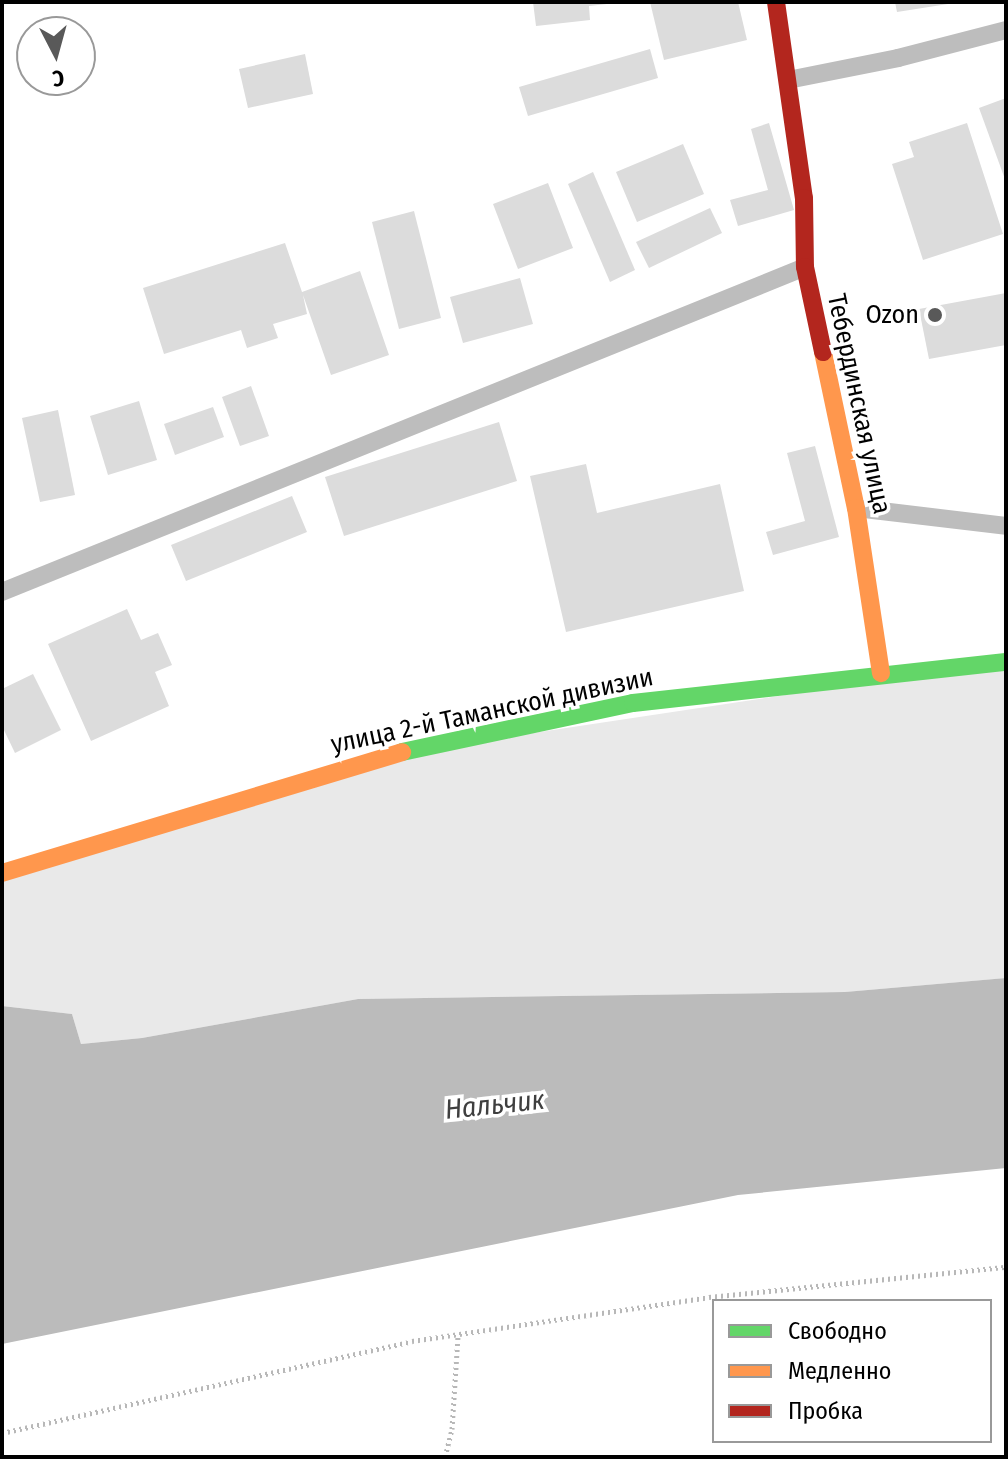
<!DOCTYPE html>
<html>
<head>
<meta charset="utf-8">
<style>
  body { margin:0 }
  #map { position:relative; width:1008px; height:1459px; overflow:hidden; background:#fff; font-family:"Fira Sans Condensed",sans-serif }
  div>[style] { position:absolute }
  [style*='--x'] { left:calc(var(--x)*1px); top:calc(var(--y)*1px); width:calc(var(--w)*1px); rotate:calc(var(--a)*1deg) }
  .green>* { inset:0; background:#e9e9e9 }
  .water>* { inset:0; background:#bbb }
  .building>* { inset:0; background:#dcdcdc }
  .path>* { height:5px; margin-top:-2.5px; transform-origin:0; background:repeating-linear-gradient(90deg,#b8b8b8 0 2px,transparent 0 6px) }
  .lane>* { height:18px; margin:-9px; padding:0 9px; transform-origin:9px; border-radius:9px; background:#bdbdbd }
  .fast>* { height:18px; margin:-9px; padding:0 9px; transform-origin:9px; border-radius:9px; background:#63d668 }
  .slow>* { height:18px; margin:-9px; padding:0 9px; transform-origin:9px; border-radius:9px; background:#ff974d }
  .jam>* { height:18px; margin:-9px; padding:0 9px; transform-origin:9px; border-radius:9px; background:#b3261e }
  .dots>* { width:22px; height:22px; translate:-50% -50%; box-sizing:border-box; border:4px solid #fff; border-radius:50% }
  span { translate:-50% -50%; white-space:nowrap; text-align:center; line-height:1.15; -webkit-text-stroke:7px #fff; paint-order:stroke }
  .poi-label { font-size:26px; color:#000 }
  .right { translate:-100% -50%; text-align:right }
  .street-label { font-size:26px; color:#000 }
  .water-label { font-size:28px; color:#3f3f3f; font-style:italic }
  .frame { position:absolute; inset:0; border:4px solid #000; pointer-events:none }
  .legend { position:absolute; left:712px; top:1299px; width:280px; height:144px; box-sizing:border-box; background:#fff; border:2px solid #999; margin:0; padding:10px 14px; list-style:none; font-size:24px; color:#000 }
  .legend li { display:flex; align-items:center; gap:16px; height:40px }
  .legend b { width:40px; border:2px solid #999 }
  .north { position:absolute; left:16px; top:16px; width:80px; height:80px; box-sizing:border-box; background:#fff; border:2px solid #999; border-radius:50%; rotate:174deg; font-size:22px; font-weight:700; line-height:32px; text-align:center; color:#000 }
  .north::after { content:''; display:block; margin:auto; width:28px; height:36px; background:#595959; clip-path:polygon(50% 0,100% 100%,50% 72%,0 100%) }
</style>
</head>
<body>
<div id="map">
  <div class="green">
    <div style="clip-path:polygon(1006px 662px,1006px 978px,845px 992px,358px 999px,142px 1038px,81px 1044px,72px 1014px,2px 1006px,2px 873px,393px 754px)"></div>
  </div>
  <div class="water">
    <div style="clip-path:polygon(1006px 978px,1006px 1168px,738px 1195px,2px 1344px,2px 1006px,72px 1014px,81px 1044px,142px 1038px,358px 999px,845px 992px)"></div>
  </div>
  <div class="building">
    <div style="clip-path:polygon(533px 2px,607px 2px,607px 4px,589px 6px,590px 20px,536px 26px)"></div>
    <div style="clip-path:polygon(650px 2px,738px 2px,747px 40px,664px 60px)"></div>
    <div style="clip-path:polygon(895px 2px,948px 2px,948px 4px,897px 12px)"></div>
    <div style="clip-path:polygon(650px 49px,658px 78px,528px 116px,519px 87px)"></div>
    <div style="clip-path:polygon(305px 54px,313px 94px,248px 108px,239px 69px)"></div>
    <div style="clip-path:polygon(1006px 98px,1006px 182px,979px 108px)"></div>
    <div style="clip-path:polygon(769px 123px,794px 210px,738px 226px,730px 200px,768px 190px,751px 129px)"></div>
    <div style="clip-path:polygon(967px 123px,1003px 234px,923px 260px,892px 164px,914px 157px,909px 142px)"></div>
    <div style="clip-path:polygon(683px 144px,704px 194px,637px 222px,616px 172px)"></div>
    <div style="clip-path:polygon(593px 172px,635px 270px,610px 282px,568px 184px)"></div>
    <div style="clip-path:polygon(548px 183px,573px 248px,518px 269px,493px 204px)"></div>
    <div style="clip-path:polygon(710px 208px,722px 233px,649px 268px,636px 242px)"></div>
    <div style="clip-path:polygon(414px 211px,441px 318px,399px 329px,372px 222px)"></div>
    <div style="clip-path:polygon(285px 243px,302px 292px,360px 271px,389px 355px,331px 375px,303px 295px,307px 314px,273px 324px,278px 338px,247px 348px,241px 330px,164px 354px,143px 288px)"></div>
    <div style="clip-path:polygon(520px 278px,533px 324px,463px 343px,450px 297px)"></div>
    <div style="clip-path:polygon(1006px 293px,1006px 345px,929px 359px,919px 309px)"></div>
    <div style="clip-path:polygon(251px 386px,269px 436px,240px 446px,222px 397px)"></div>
    <div style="clip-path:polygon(139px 401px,157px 460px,108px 475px,90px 416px)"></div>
    <div style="clip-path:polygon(213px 407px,224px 437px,175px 455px,164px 424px)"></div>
    <div style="clip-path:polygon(58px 410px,75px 495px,40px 502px,22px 418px)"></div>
    <div style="clip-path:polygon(499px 422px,517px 481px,344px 536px,325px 477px)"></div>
    <div style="clip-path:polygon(815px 446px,839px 537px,773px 555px,766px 532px,805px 521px,787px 453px)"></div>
    <div style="clip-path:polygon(586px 464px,597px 513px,720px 484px,744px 591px,566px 632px,530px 476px)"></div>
    <div style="clip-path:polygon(292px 496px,307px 532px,186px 581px,171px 545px)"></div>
    <div style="clip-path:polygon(127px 609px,141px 640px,158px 633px,172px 665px,155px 672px,169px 706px,91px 741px,48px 644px)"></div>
    <div style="clip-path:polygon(33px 674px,61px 730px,15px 753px,2px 726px,2px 689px)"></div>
  </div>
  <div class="path">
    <div style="--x:2;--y:1433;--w:420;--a:-12.6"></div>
    <div style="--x:412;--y:1341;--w:300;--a:-8.4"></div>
    <div style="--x:709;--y:1297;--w:299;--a:-5.8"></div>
    <div style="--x:445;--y:1457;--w:29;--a:-76"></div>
    <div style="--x:452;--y:1429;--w:94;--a:-86.3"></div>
  </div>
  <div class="lane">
    <div style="--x:788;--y:80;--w:112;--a:-11.3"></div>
    <div style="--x:898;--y:58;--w:112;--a:-14.5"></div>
    <div style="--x:856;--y:508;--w:151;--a:6.8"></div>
    <div style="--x:2;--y:592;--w:866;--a:-22.03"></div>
  </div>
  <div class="fast">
    <div style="--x:402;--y:752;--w:236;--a:-12"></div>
    <div style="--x:633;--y:703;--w:375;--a:-6.3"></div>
  </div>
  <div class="slow">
    <div style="--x:823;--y:352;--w:159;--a:78.1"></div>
    <div style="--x:856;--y:508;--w:167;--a:81.4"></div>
    <div style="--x:2;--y:873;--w:418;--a:-16.8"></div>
  </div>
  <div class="jam">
    <div style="--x:776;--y:2;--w:198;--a:81.9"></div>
    <div style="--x:804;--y:198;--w:69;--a:89.2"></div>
    <div style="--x:805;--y:267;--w:87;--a:78"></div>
  </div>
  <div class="dots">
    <div style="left:935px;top:315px;background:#595959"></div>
  </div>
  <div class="poi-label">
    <span class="right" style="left:919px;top:315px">Ozon</span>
  </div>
  <div class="street-label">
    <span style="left:859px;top:404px;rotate:78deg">Тебердинская улица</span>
    <span style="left:492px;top:711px;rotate:-12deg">улица 2-й Таманской дивизии</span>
  </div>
  <div class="water-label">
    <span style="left:495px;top:1105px;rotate:-6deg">Нальчик</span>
  </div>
  <div class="frame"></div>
  <ul class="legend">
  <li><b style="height:10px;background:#63d668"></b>Свободно</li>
  <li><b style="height:10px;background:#ff974d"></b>Медленно</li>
  <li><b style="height:10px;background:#b3261e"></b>Пробка</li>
  </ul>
  <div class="north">С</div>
</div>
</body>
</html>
